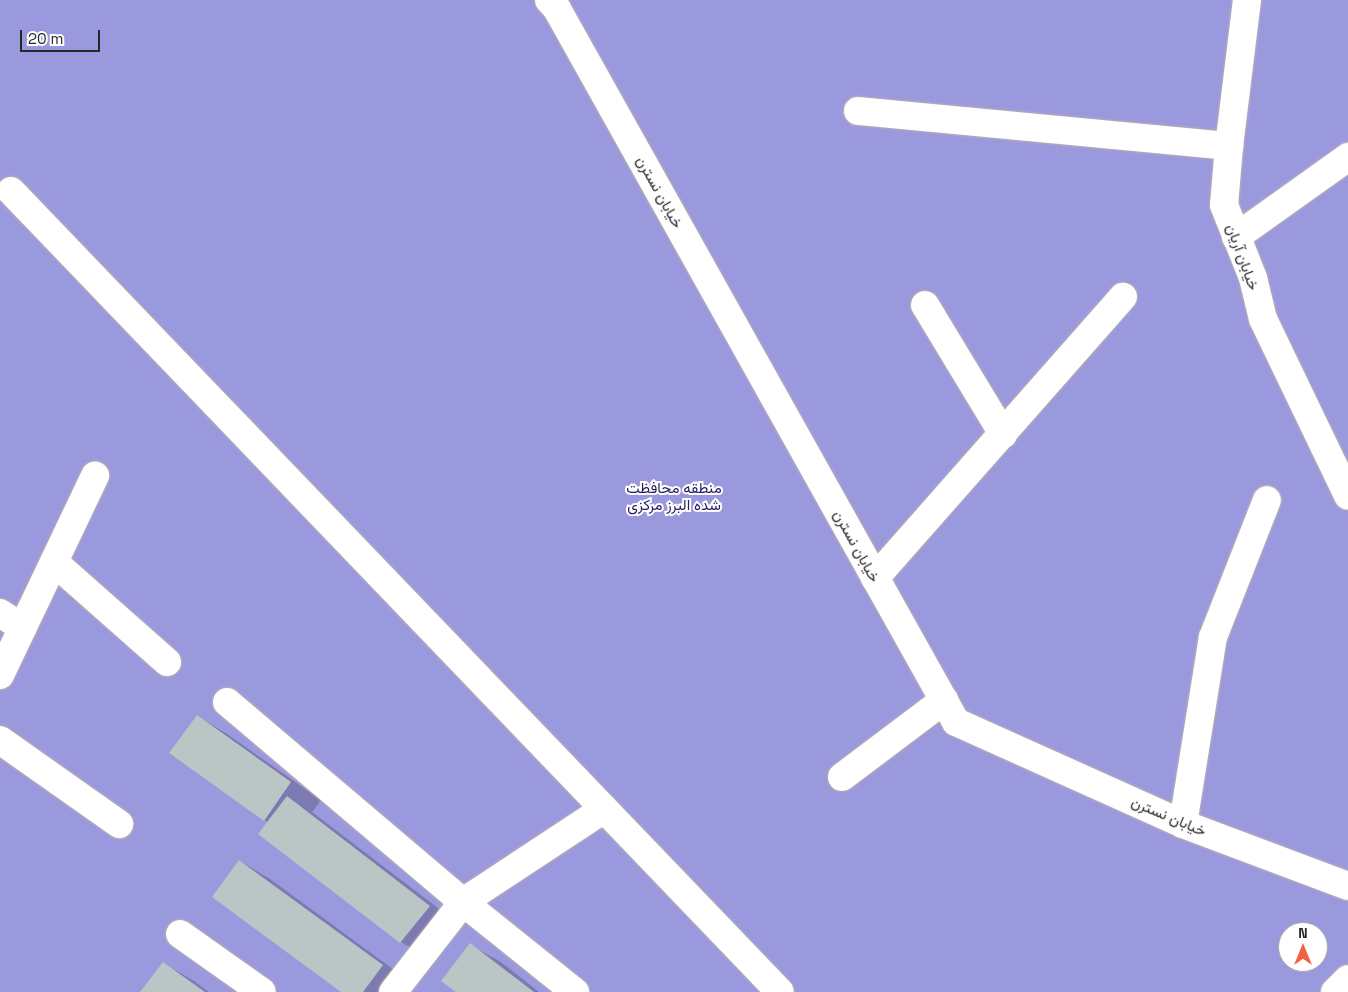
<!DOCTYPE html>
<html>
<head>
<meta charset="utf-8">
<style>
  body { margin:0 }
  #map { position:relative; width:1348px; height:992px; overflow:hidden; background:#dbeae9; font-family:"Space Grotesk",Vazirmatn,sans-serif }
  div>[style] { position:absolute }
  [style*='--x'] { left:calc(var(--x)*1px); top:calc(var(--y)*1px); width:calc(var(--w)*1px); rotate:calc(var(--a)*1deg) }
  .green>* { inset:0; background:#9b99de }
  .shadow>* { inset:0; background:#0003 }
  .building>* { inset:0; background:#bac5c5 }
  .roads { filter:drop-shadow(0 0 1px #bcb1ae) drop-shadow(0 0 1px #bcb1ae) }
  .minor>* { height:28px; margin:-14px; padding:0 14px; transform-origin:14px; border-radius:14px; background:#fff }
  span { translate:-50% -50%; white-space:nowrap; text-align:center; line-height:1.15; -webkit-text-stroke:4px #fff; paint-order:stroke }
  .street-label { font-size:15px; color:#282828 }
  .park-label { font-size:15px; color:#271d61 }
  .north { position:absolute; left:1278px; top:922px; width:50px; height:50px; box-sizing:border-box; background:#fff; border:1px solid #a9a9a9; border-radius:50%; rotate:0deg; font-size:14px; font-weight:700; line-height:20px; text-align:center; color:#282828 }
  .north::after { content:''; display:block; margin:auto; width:18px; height:22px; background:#f06042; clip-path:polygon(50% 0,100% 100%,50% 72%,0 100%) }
  .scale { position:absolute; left:20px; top:30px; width:80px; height:22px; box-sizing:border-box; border:2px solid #282828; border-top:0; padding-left:6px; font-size:15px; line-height:18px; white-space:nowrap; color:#282828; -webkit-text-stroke:4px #fff; paint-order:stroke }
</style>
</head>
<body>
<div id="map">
  <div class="green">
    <div style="clip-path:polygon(evenodd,0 0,1348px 0,1348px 992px,0 992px,0 0,1288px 932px,1318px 932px,1318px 962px,1288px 962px,1288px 932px)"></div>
  </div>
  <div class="shadow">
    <div style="clip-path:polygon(197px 716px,227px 734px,321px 800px,312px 812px,459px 924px,431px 960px,401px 942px,260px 833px,268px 822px,264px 820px)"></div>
    <div style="clip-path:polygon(240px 861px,270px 879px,412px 983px,406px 992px,343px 992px)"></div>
    <div style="clip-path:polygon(470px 945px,501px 962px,539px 992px,458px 992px)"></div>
    <div style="clip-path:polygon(163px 963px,194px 981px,209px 992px,142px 992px)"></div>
  </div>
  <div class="building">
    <div style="clip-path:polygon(197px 715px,291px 782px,264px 821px,169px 753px)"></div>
    <div style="clip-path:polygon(287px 796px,430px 906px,400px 943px,258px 834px)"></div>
    <div style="clip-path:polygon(239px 860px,383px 965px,363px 992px,341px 992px,212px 897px)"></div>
    <div style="clip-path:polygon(470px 943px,534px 992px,456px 992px,441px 981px)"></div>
    <div style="clip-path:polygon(163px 962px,205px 992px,140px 992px)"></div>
  </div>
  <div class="roads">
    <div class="minor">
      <div style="--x:549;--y:0;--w:12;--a:48"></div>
      <div style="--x:557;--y:9;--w:817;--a:60.77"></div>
      <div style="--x:956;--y:722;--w:249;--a:24.2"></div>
      <div style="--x:1183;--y:824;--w:176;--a:20.6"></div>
      <div style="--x:1247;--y:0;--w:147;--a:97"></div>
      <div style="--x:1229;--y:146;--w:59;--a:94.8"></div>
      <div style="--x:1224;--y:205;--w:79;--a:68.3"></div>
      <div style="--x:1253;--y:278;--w:42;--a:76.3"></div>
      <div style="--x:1263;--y:319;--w:196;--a:64.3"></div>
      <div style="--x:858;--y:111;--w:373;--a:5.4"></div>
      <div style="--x:11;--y:191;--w:1110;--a:46.17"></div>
      <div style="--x:1236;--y:237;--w:138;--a:-35.5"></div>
      <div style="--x:925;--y:305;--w:151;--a:58.8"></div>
      <div style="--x:54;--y:562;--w:151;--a:41.5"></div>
      <div style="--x:875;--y:578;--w:375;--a:-48.6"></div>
      <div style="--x:0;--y:613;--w:27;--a:33"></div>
      <div style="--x:0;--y:675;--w:221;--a:-64.5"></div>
      <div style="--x:227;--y:702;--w:309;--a:40.3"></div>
      <div style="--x:463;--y:902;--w:144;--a:38.8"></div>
      <div style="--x:0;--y:740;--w:146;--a:35.2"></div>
      <div style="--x:842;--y:777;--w:128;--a:-37"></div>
      <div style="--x:1183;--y:824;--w:189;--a:-80.9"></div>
      <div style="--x:1213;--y:637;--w:147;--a:-68.5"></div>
      <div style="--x:180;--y:934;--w:100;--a:35.3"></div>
      <div style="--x:393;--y:992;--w:114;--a:-52.1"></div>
      <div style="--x:463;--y:902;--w:169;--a:-33.4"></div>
      <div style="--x:1335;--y:992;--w:18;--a:-45"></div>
    </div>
  </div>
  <div class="street-label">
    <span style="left:660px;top:192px;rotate:61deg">خیابان نسترن</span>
    <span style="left:1243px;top:257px;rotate:70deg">خیابان آریان</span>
    <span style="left:857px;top:546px;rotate:61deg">خیابان نسترن</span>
    <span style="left:1169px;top:816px;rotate:23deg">خیابان نسترن</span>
  </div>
  <div class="park-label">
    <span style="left:674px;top:496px">منطقه محافظت<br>شده البرز مرکزی</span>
  </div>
  <div class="north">N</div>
  <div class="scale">20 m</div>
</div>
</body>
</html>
